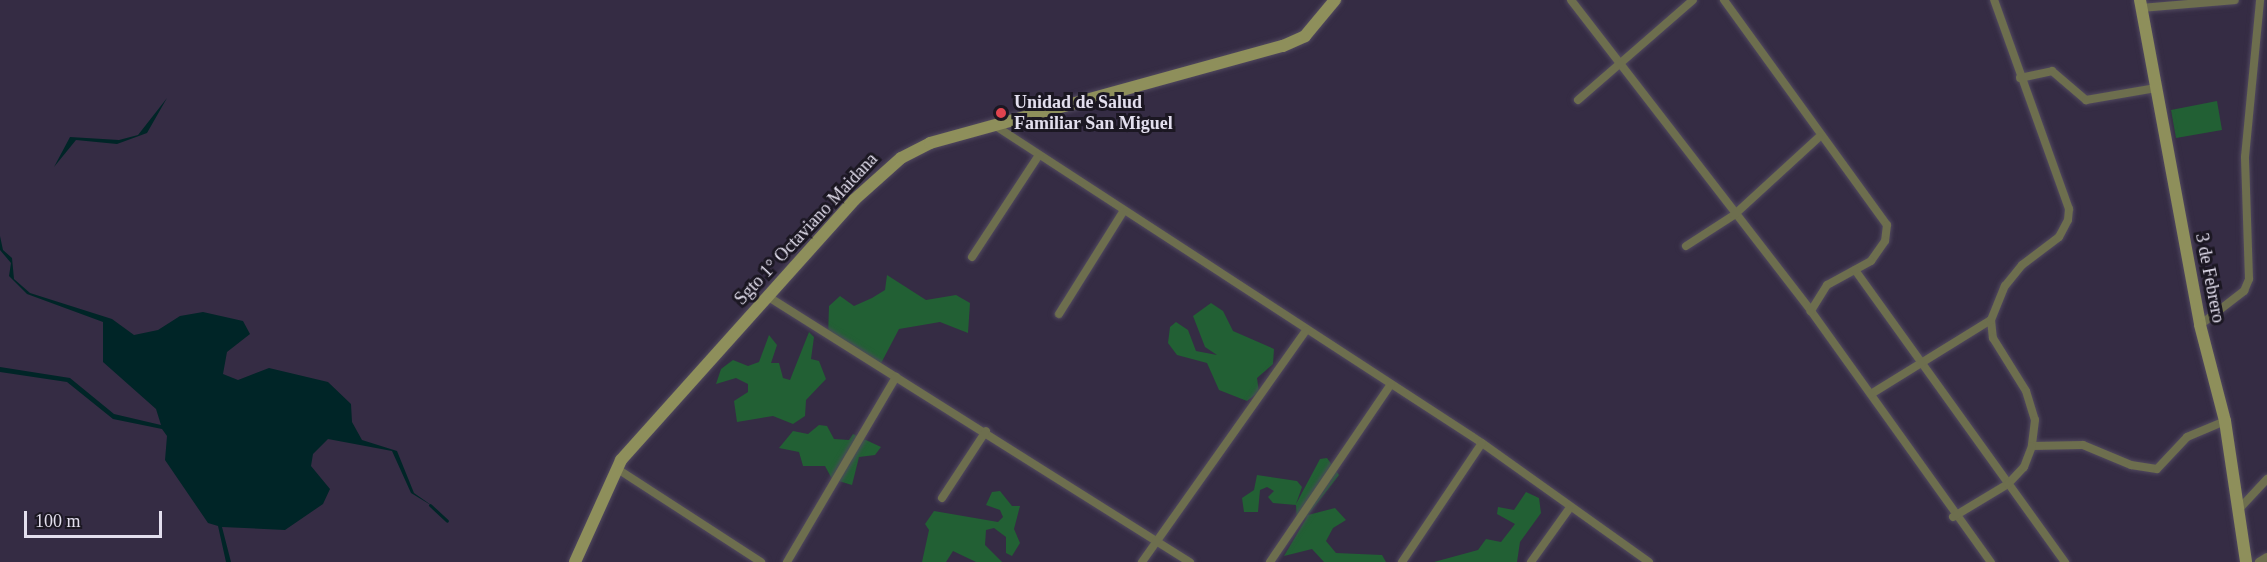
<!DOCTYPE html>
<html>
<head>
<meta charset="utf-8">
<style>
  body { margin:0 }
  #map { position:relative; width:2267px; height:562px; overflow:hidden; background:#352c44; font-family:Georgia,serif }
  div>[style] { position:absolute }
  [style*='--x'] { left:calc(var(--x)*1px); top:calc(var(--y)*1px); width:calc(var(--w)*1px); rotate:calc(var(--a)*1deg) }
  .green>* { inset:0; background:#226034 }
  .water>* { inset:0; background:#002527 }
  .stream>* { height:3px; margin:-1.5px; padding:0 1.5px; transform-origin:1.5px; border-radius:1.5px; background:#002527 }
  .roads { filter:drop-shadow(0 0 2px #51495f) drop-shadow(0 0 2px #51495f) }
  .street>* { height:8px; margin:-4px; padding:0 4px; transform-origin:4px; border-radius:4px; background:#6d6e4e }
  .secondary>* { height:12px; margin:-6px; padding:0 6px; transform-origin:6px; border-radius:6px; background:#8e8f5b }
  .dots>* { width:16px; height:16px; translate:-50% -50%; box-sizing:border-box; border:3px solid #1b1722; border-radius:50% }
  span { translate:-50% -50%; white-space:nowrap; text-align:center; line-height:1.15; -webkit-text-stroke:6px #1b1722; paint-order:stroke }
  .poi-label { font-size:18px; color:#e3dfee; font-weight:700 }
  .left { translate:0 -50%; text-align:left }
  .street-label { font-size:18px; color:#e3dfee }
  .scale { position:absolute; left:24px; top:511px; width:138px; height:27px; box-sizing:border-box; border:3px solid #e3dfee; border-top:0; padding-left:8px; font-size:18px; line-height:21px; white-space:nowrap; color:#e3dfee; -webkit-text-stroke:4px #1b1722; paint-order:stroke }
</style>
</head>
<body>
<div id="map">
  <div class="green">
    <div style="clip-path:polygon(2217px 101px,2222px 130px,2176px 138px,2171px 110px)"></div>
    <div style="clip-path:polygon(887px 275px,926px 300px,956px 295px,970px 303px,968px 333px,940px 322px,899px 329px,878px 369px,828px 337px,829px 306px,840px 296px,854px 306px,872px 298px,885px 290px)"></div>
    <div style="clip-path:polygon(1211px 303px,1223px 311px,1233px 331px,1274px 349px,1273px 364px,1257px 378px,1259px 392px,1247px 401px,1219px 390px,1207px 363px,1177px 355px,1168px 343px,1170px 327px,1176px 322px,1188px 330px,1196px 351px,1217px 355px,1205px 347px,1193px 316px)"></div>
    <div style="clip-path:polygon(809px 332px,814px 337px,811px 359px,819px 361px,826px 379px,806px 400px,805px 416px,793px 424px,773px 416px,737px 422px,734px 401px,748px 392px,748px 384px,736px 378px,716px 384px,721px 369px,733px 360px,748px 366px,759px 362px,769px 335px,777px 345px,771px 363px,779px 363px,783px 378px,790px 380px)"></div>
    <div style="clip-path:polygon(819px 425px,827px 426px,834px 439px,849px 440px,853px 434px,881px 447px,875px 455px,859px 457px,852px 485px,832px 479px,825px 466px,803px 466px,799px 452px,779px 448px,793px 431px,808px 434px)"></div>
    <div style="clip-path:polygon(1327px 458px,1339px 475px,1308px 515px,1335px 508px,1346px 520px,1333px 528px,1326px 541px,1336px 553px,1382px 555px,1386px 562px,1324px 562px,1312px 549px,1284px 556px,1307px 517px,1297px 524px,1296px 505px,1273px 503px,1268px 497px,1274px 491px,1267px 487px,1260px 490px,1258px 512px,1244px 512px,1242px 498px,1254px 490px,1257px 475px,1297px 481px,1302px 487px,1296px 504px,1320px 459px)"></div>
    <div style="clip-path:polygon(1000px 491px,1012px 506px,1020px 506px,1014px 529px,1020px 543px,1012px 556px,1006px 553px,1006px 537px,994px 528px,986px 530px,985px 545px,1002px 562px,976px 562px,953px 551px,946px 562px,922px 562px,929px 530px,925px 524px,934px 511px,998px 522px,1003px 517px,1000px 510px,986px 505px,992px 492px)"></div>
    <div style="clip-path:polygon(1526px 492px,1539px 498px,1541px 513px,1520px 542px,1517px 562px,1434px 562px,1478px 550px,1486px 539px,1501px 542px,1515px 524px,1497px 514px,1498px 507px,1514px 510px)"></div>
  </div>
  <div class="water">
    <div style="clip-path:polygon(167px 98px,147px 133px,117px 144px,76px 140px,54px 167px,70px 137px,119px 140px,138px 135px)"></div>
    <div style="clip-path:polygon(0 236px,3px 250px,12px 258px,14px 279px,30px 293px,112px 319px,134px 335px,158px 330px,180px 316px,203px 312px,243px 321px,250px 334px,227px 352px,223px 374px,238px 380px,269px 368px,328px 382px,351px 404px,352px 422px,362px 440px,397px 451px,414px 493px,434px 507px,411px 493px,392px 451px,328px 439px,313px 454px,311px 466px,330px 489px,323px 504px,285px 530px,222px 527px,231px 562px,226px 562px,218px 526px,208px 523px,165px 460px,167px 436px,162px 429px,113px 419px,67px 382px,0 372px,0 367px,70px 378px,114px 414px,161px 425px,156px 409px,103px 362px,103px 322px,27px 294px,9px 276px,11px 263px,0 250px)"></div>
  </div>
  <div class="stream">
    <div style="--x:430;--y:505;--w:23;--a:43"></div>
  </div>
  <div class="roads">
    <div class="street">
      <div style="--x:1571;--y:0;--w:393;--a:52.3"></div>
      <div style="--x:1811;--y:311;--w:309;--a:54.4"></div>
      <div style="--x:1724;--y:0;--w:278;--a:54.1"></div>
      <div style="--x:1887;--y:225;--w:16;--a:97"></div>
      <div style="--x:1885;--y:241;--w:24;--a:125"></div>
      <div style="--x:1871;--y:261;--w:50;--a:151.4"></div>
      <div style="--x:1827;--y:285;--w:31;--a:122"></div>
      <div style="--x:2142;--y:8;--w:93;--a:-4.9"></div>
      <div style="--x:2020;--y:78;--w:33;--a:-12"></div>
      <div style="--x:2052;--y:71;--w:45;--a:40.5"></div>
      <div style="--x:2086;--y:100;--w:71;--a:-9.7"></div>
      <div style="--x:1578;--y:100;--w:152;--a:-41"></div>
      <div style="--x:994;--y:125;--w:582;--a:33.09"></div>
      <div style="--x:1482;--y:443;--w:205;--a:35.5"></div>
      <div style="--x:1686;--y:246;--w:57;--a:-32.9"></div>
      <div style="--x:1734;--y:215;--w:115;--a:-42.5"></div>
      <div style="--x:972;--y:257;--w:122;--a:-56.7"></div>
      <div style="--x:1855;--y:270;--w:360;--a:54.3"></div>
      <div style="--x:767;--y:296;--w:500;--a:32.2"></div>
      <div style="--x:1059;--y:314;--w:120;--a:-57.9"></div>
      <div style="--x:1991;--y:320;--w:18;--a:84"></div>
      <div style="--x:1993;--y:338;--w:62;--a:58.1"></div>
      <div style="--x:2026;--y:391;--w:30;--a:73"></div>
      <div style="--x:2035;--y:420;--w:26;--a:97"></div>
      <div style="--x:2032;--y:446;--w:51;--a:-1.1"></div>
      <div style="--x:2083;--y:445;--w:52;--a:22.6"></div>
      <div style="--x:2131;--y:465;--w:26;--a:9"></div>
      <div style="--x:2157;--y:469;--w:44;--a:-46.8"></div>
      <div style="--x:2187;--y:437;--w:41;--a:-22.8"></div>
      <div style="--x:2200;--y:325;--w:56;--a:-37.7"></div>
      <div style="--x:2244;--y:291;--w:13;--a:-67"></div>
      <div style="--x:2249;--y:279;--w:122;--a:-91.9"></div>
      <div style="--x:2245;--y:157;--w:158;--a:-84.5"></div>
      <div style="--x:1871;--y:394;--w:141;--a:-31.7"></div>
      <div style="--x:1991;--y:320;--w:37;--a:-68"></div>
      <div style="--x:2005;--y:286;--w:27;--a:-51"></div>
      <div style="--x:2022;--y:265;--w:46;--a:-37.1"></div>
      <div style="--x:2059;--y:237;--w:19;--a:-62"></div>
      <div style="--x:2068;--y:220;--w:11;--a:-85"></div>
      <div style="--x:2069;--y:209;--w:222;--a:-109.7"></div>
      <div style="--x:616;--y:468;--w:173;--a:33"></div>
      <div style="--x:942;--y:498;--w:80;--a:-56.7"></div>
      <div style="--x:2240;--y:508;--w:40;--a:-47"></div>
      <div style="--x:1953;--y:517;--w:64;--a:-31"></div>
      <div style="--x:2008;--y:484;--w:23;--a:-47"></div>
      <div style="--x:2024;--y:467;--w:22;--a:-69"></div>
      <div style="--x:787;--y:562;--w:215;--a:-59.5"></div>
      <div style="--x:1142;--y:562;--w:284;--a:-54.7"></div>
      <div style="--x:1270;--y:562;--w:215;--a:-55.8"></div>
      <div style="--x:1402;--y:562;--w:143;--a:-56.1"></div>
      <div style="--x:1531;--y:562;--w:65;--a:-54.4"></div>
      <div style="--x:2259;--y:562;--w:9;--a:-32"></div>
    </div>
    <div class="secondary">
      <div style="--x:2140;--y:0;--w:330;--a:79.5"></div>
      <div style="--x:2200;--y:325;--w:99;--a:75.4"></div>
      <div style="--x:2225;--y:421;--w:143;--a:81.5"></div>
      <div style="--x:575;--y:562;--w:112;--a:-65.7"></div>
      <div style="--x:621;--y:460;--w:349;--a:-48.1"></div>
      <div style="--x:854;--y:200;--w:63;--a:-41.8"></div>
      <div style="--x:901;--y:158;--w:33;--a:-27"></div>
      <div style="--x:930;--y:143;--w:366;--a:-15.4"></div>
      <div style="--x:1283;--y:46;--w:24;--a:-24"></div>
      <div style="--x:1305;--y:36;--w:47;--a:-50.2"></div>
    </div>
  </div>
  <div class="dots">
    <div style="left:1001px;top:113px;background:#e0444e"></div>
  </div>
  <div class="poi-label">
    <span class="left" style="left:1014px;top:113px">Unidad de Salud<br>Familiar San Miguel</span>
  </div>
  <div class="street-label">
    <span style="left:806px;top:229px;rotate:-47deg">Sgto 1° Octaviano Maidana</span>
    <span style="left:2210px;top:278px;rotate:79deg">3 de Febrero</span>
  </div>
  <div class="scale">100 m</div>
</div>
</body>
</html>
